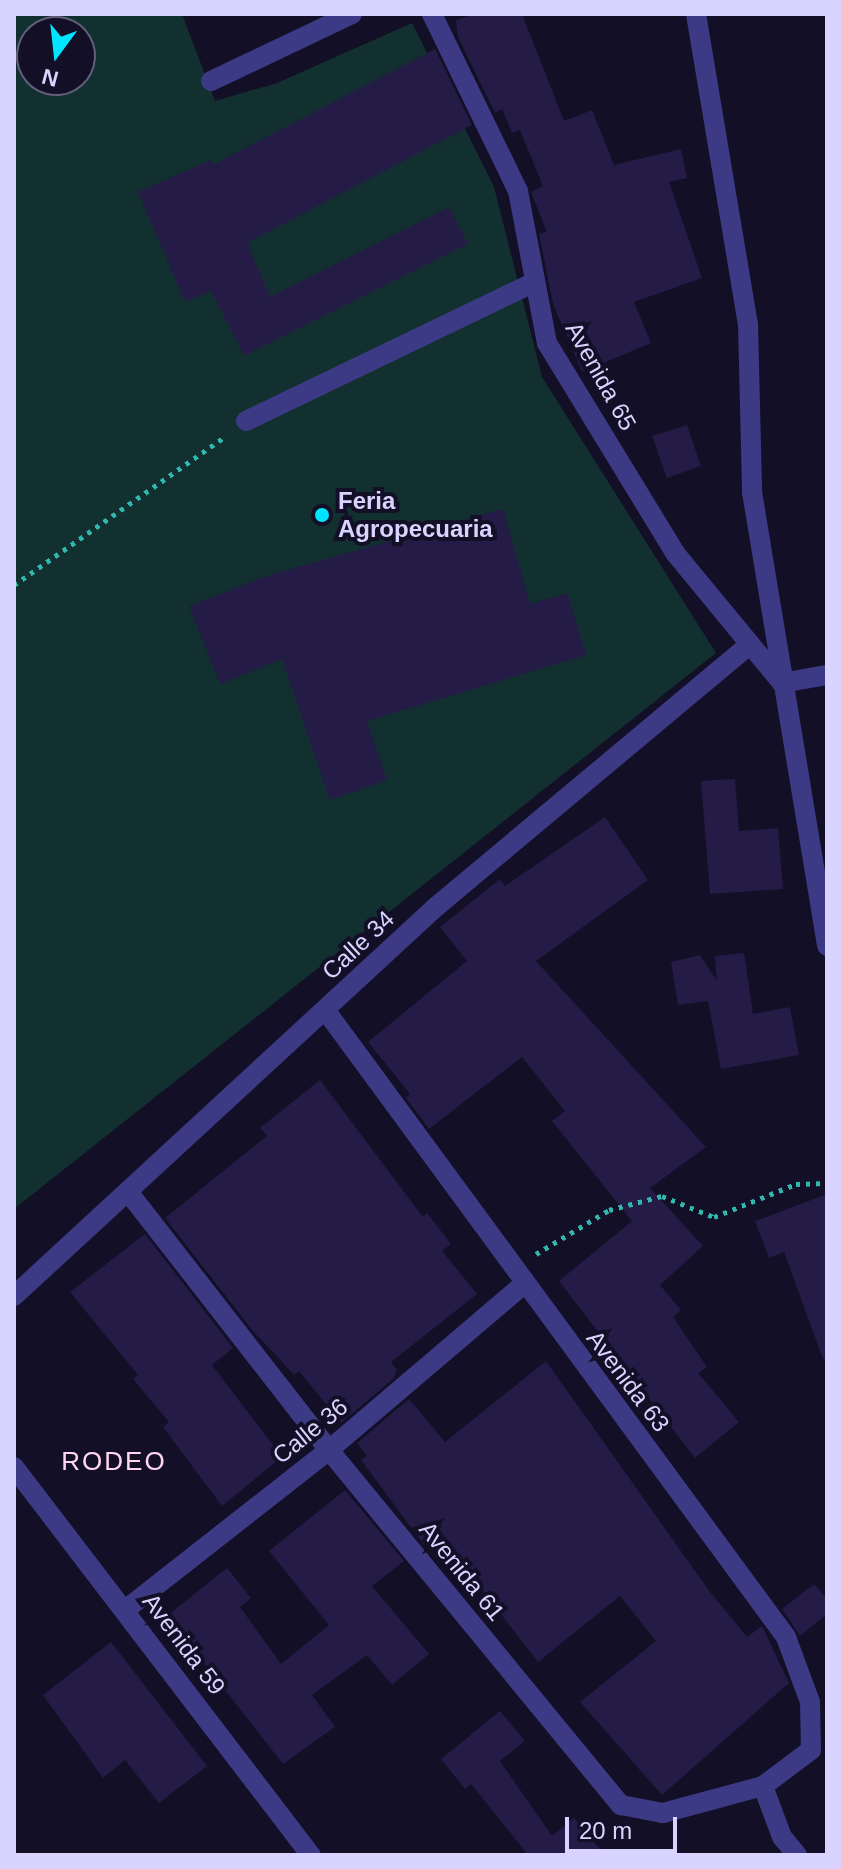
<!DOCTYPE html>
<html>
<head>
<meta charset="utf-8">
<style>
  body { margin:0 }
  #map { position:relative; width:841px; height:1869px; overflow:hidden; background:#130f26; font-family:Helvetica,sans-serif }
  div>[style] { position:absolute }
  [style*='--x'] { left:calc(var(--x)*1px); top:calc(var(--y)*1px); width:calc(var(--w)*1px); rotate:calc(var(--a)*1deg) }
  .green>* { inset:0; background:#12302f }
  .building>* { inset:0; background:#241b47 }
  .path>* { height:5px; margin-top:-2.5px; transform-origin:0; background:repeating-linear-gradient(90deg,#2fb8b0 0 4px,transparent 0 10px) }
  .minor>* { height:20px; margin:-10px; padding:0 10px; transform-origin:10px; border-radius:10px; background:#3d3a85 }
  .dots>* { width:22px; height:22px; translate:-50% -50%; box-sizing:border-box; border:4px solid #130f26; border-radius:50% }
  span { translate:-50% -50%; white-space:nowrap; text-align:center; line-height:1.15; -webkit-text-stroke:8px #130f26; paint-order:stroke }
  .street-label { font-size:24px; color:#d9d4ff }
  .poi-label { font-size:24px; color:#d9d4ff; font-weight:700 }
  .left { translate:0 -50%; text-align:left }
  .neighbourhood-label { font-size:26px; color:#ffd6f0; letter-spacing:2px }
  .frame { position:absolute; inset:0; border:16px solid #d9d4ff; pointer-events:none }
  .north { position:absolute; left:16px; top:16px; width:80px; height:80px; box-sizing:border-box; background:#130f26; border:2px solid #625e7d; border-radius:50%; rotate:195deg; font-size:22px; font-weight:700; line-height:32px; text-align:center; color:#d9d4ff }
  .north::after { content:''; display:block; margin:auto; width:28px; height:36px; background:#00e5ff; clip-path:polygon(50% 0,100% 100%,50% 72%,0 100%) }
  .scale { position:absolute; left:565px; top:1817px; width:112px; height:36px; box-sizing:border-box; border:4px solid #d9d4ff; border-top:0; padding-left:10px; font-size:24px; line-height:28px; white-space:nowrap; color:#d9d4ff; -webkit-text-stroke:6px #130f26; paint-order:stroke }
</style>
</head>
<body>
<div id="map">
  <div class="green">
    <div style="clip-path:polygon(evenodd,14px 14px,182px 14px,215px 101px,277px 83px,412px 23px,494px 187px,542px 377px,716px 653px,14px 1209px,14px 14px,32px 32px,80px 32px,80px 80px,32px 80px,32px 32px)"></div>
  </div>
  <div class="building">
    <div style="clip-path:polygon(476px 14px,522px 14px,564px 121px,592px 110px,614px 165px,681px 149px,687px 178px,669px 182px,702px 278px,634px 302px,651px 343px,582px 372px,553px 304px,539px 234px,547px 232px,531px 192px,543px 186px,520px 130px,512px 133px,502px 109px,495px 113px,458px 37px,456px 20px)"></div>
    <div style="clip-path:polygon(435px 49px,472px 125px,247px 243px,270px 297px,449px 207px,468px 244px,244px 356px,211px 291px,185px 302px,138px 192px,211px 160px,213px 165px)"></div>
    <div style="clip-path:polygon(687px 425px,701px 466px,667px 478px,652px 436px)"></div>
    <div style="clip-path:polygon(503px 509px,530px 604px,567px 593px,586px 655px,367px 721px,387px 780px,330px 800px,282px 659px,220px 684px,189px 606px,266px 576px)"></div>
    <div style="clip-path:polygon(735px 779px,739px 831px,778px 828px,783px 889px,710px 894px,701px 781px)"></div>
    <div style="clip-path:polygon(605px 817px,648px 880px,536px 961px,706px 1147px,650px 1188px,703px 1246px,660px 1285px,681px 1310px,673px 1317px,707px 1367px,698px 1373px,739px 1422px,695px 1458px,559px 1281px,632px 1221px,552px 1121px,565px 1111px,522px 1057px,429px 1129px,406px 1098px,410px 1094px,368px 1042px,467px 961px,440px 927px,500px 879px,505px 886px)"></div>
    <div style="clip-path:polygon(744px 953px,753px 1014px,790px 1007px,799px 1055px,721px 1069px,708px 1001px,678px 1005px,671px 962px,700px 955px,717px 981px,715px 956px)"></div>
    <div style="clip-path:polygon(320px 1080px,423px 1217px,427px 1213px,451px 1244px,442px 1251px,477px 1294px,391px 1362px,397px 1370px,393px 1379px,341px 1423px,299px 1371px,294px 1375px,253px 1331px,165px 1218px,267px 1136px,260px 1128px)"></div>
    <div style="clip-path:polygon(827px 1194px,827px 1359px,823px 1359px,784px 1252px,769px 1258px,755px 1221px)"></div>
    <div style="clip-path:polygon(145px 1234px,233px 1348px,212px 1365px,282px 1457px,222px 1506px,163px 1427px,169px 1422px,133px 1379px,138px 1375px,70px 1292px)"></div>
    <div style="clip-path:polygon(546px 1361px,710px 1592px,747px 1637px,762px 1626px,789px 1683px,662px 1795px,580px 1702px,656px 1641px,620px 1596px,538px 1662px,470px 1574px,462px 1580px,431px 1540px,424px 1545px,361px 1460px,367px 1456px,357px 1443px,409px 1399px,445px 1442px)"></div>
    <div style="clip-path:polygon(345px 1490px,404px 1561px,372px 1586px,429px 1654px,392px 1685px,367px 1655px,312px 1695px,335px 1727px,283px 1764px,167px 1616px,227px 1568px,251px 1598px,240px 1607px,281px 1664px,329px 1625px,269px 1551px)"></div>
    <div style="clip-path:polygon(814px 1584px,827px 1599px,827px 1614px,800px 1636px,782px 1609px)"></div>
    <div style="clip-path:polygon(111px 1642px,207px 1766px,159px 1803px,125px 1760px,103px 1778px,43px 1695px)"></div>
    <div style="clip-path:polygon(500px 1711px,525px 1741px,500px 1761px,552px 1836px,574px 1818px,605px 1855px,528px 1855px,471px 1784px,465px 1789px,441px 1759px)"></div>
  </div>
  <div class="path">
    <div style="--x:14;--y:585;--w:256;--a:-35.1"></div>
    <div style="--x:536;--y:1254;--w:85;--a:-31.1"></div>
    <div style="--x:609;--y:1210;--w:55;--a:-14.8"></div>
    <div style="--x:662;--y:1196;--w:56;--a:22"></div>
    <div style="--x:714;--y:1217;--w:88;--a:-21.9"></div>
    <div style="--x:796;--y:1184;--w:31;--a:-2"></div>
  </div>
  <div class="minor">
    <div style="--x:432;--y:14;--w:197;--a:64.1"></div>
    <div style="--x:518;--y:191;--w:155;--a:79.2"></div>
    <div style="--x:547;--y:343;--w:246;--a:58.6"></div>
    <div style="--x:675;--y:553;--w:168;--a:50.5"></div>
    <div style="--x:782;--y:683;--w:46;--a:-10.1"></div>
    <div style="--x:696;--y:14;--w:314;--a:80.5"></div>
    <div style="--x:748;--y:324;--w:168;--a:88.6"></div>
    <div style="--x:752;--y:492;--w:460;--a:80.6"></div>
    <div style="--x:211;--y:81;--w:156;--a:-25.4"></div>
    <div style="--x:246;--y:421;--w:316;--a:-25.7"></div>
    <div style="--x:129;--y:1193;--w:326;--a:52.1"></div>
    <div style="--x:329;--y:1450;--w:460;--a:50.6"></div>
    <div style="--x:621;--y:1805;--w:43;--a:10.8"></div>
    <div style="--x:663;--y:1813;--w:104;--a:-15.1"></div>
    <div style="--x:763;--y:1786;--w:60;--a:-36.9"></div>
    <div style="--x:811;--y:1750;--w:48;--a:-91.2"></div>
    <div style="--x:810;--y:1702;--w:69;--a:-110.3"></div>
    <div style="--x:786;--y:1637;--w:777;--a:-126.31"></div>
    <div style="--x:14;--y:1296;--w:575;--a:-42.68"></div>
    <div style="--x:437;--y:906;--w:408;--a:-39.9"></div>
    <div style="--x:14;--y:1467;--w:489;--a:52.6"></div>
    <div style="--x:125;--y:1610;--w:259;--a:-38.1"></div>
    <div style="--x:329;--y:1450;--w:255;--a:-40.4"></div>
    <div style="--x:763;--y:1786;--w:54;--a:69.6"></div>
    <div style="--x:782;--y:1837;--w:23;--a:50"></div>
  </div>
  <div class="dots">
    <div style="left:322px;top:515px;background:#00e5ff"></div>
  </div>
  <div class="street-label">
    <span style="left:601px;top:376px;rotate:61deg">Avenida 65</span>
    <span style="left:358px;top:945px;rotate:-43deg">Calle 34</span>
    <span style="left:628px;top:1381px;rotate:53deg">Avenida 63</span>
    <span style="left:310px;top:1431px;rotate:-39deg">Calle 36</span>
    <span style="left:462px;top:1571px;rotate:51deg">Avenida 61</span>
    <span style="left:184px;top:1644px;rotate:53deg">Avenida 59</span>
  </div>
  <div class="poi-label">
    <span class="left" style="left:338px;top:515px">Feria<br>Agropecuaria</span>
  </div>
  <div class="neighbourhood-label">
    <span style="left:114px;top:1462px">RODEO</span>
  </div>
  <div class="frame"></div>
  <div class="north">N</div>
  <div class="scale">20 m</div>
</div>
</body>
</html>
